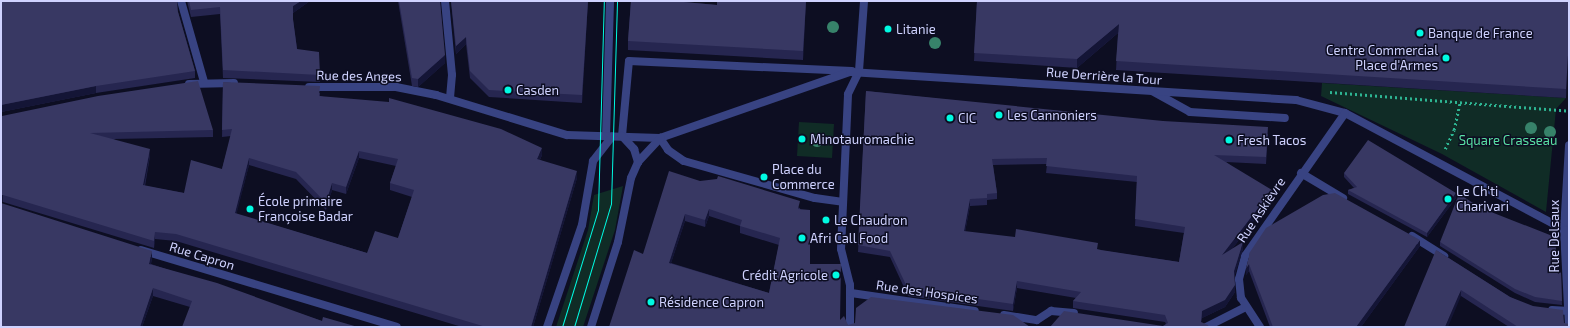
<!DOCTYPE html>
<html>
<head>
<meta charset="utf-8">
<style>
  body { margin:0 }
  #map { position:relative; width:1570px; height:328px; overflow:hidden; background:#0d0e22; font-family:"Exo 2",sans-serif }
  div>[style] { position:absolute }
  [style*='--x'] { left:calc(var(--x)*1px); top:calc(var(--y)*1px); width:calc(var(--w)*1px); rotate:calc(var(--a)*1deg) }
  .green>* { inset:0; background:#102c26 }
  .path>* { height:2.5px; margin-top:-1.25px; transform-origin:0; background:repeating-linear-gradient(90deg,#2db592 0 2px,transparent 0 5px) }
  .service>* { height:8px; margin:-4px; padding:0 4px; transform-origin:4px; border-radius:4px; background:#384382 }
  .pedestrian>* { height:8px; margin:-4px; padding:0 4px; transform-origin:4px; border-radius:4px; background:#384382 }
  .minor>* { height:8px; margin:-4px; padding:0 4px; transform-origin:4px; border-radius:4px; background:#384382 }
  .tram>* { height:1px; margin:-0.5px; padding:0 0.5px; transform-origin:0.5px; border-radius:0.5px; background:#00fae2 }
  .trees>* { width:12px; height:12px; margin:-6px; border-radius:50%; background:#37826a }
  .wall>* { inset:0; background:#262650 }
  .shaded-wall>* { inset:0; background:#141536 }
  .building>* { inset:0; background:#383863 }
  .dots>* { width:11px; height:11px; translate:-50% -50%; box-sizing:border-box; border:2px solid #0d0e22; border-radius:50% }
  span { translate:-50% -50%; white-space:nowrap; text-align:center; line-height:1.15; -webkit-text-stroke:3px #0d0e22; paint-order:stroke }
  .poi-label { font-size:13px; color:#cfd2ff }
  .left { translate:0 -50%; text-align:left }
  .right { translate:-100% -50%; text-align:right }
  .street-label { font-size:13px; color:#cfd2ff }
  .park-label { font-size:13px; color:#59e0a4 }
  .frame { position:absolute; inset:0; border:2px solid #cfd2ff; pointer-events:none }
</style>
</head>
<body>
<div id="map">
  <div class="green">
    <div style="clip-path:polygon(1322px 83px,1566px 98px,1556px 109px,1546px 212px,1442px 154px,1321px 96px)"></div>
    <div style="clip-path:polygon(799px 122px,834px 124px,832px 158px,797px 156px)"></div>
    <div style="clip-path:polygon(623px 186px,615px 230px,583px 327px,556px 327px,588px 230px,594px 195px)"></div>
  </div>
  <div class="path">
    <div style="--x:1330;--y:92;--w:240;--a:4.5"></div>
    <div style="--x:1445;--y:149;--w:21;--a:-65"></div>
    <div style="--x:1454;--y:130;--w:30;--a:-78"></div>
  </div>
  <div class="service">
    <div style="--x:1152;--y:91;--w:43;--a:28.9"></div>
    <div style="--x:1190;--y:112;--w:95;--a:3.6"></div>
  </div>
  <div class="pedestrian">
    <div style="--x:622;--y:136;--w:75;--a:-84.7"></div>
    <div style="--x:629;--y:61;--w:223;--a:2.6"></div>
    <div style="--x:606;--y:137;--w:136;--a:-88.3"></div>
    <div style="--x:660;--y:138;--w:14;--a:56"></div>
    <div style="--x:668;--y:150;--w:19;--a:35"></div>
    <div style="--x:684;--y:161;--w:136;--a:15.8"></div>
    <div style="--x:815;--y:198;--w:28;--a:8"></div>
    <div style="--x:1301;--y:173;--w:49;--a:30.8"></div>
    <div style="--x:1564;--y:230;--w:85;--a:-86.6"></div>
    <div style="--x:850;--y:327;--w:42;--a:-90"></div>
    <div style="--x:850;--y:285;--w:37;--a:-104"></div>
    <div style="--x:841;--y:249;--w:155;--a:-87.4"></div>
    <div style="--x:848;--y:94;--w:25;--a:-64"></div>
    <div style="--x:859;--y:71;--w:70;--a:-85.9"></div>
  </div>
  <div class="minor">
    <div style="--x:181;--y:1;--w:84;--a:74.1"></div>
    <div style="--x:445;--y:1;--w:74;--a:84.6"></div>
    <div style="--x:452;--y:75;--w:23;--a:95"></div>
    <div style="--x:189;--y:84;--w:45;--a:-1.3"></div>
    <div style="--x:309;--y:87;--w:87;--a:0"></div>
    <div style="--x:396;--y:87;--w:41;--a:11.3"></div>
    <div style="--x:436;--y:95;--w:137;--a:17"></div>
    <div style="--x:567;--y:135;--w:93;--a:1.8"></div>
    <div style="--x:660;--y:138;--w:201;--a:-19.2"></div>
    <div style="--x:850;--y:72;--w:447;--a:3.6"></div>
    <div style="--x:1296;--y:100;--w:51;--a:14.9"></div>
    <div style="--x:1345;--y:113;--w:254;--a:28"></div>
    <div style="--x:622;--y:136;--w:18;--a:47"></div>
    <div style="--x:634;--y:149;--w:14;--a:73"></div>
    <div style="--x:1564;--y:230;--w:97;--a:87"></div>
    <div style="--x:1412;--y:236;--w:38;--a:32"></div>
    <div style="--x:141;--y:250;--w:267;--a:16.7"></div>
    <div style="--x:851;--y:293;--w:125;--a:8.3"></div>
    <div style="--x:1552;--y:310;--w:17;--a:3"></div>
    <div style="--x:1004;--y:315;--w:33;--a:9"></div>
    <div style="--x:1037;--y:320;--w:17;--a:-33"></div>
    <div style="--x:1051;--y:311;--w:23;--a:5"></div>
    <div style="--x:547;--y:327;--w:108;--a:-71.1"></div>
    <div style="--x:582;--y:225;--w:65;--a:-80.2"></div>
    <div style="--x:593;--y:161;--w:31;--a:-52"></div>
    <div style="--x:591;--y:327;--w:89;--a:-72.4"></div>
    <div style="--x:618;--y:242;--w:65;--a:-78.5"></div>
    <div style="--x:631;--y:178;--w:17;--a:-66"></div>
    <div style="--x:638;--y:162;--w:33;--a:-47"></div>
    <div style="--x:1206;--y:327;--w:42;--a:-26.6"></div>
    <div style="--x:1260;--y:327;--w:35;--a:-123"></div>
    <div style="--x:1241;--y:298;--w:19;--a:-96"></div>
    <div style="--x:1239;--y:279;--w:24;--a:-75"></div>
    <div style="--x:1245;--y:256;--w:174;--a:-55"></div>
  </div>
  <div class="tram">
    <div style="--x:562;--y:327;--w:122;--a:-72.9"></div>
    <div style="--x:598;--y:210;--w:209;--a:-88.4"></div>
    <div style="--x:574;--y:327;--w:128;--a:-73.3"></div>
    <div style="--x:611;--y:204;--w:203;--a:-88.3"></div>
  </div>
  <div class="trees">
    <div style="left:833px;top:27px"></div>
    <div style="left:935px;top:43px"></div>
    <div style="left:1531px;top:128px"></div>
    <div style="left:1550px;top:132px"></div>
    <div style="left:817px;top:141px"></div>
  </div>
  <div class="wall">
    <div style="clip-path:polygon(1px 1px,178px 12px,195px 71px,195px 78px,96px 93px,1px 112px)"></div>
    <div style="clip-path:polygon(187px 1px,310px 1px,293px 13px,293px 20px,297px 49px,320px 75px,320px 82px,223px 78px,220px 14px,191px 17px)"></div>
    <div style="clip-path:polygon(398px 1px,440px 1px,445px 63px,418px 87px,412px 86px)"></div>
    <div style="clip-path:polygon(451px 1px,588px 1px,582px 103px,489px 97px,470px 78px,466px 44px,456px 54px)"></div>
    <div style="clip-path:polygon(631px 1px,673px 1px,717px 5px,717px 1px,806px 1px,803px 60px,628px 50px,628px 41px)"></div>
    <div style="clip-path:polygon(977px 1px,1569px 1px,1566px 98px,1116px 70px,1118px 33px,1077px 68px,974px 61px)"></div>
    <div style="clip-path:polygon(evenodd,223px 82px,320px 93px,320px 96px,542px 155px,540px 160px,577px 178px,533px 327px,462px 327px,176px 241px,155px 239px,154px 248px,3px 202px,2px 116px,213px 130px,213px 137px,113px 139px,150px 156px,145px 186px,184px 193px,222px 169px,231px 136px,222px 137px,223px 82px,359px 158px,396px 166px,390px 183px,390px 190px,412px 197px,398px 238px,367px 253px,236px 214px,249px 165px,296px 179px,326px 210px,332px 190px,346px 194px,359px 158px)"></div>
    <div style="clip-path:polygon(evenodd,866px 91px,1268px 134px,1266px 164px,1226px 162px,1272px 197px,1232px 249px,1243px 249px,1234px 276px,1235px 292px,1225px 307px,1202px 318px,1201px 322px,1163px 326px,1166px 324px,1165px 322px,1073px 308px,1073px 301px,1076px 298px,1017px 288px,1013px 311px,908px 296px,890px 257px,858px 252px,866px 91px,1047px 164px,1046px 173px,1137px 182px,1135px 226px,1184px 233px,1179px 262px,1098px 250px,965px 232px,970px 206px,987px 205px,987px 200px,997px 199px,997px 193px,993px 165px,1047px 164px)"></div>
    <div style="clip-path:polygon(1344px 173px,1456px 198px,1427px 237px,1348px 194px,1348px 190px,1354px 188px,1344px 177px)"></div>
    <div style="clip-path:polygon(evenodd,700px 181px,800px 208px,810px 264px,840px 320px,848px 325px,1030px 327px,609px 327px,643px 254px,700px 181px,709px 216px,740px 226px,740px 233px,779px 245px,769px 293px,671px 263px,685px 221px,705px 227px,709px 216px)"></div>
    <div style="clip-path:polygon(1440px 242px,1558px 274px,1561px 272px,1562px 305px,1535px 302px,1515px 293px,1440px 246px)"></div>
    <div style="clip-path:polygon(1420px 246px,1361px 327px,1270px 327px,1249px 271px,1246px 275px,1250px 252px)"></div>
    <div style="clip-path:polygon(1436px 250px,1510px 297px,1564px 323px,1569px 327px,1509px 327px,1461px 296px)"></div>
    <div style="clip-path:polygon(152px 258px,151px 264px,322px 321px,358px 327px,190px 307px,153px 296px,142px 327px,1px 327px)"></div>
  </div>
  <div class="shaded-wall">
    <div style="clip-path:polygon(301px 1px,310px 1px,293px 13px,293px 6px)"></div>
    <div style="clip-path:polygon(588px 1px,582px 103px,582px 95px)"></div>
    <div style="clip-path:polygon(806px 1px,803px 60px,803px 51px)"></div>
    <div style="clip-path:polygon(1119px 24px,1119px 32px,1077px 68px,1077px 59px)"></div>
    <div style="clip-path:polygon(466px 37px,466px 44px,456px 54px,456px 46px)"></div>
    <div style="clip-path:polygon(1569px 38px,1569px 46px,1566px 98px,1566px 89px)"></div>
    <div style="clip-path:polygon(445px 55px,445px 63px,418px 87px,418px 79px)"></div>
    <div style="clip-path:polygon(96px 86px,96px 93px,1px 112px,1px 105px)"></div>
    <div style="clip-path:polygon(542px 148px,542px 155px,537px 166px,537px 159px)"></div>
    <div style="clip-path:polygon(150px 149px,150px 156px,143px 192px,143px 185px)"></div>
    <div style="clip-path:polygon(359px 151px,359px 158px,346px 194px,346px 187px)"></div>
    <div style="clip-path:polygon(249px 158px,249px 165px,235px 220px,235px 213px)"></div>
    <div style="clip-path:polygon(577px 171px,577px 178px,533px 327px,531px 327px)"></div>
    <div style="clip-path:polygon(332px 183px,332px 190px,326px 210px,326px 203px)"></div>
    <div style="clip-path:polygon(1272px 190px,1272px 197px,1222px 262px,1222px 255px)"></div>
    <div style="clip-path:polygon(1456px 193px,1456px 198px,1427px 237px,1427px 233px)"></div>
    <div style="clip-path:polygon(1px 195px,3px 195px,3px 202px,1px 202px)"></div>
    <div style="clip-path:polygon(970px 199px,970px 206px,964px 238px,964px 231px)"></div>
    <div style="clip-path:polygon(709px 209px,709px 216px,705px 227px,705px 220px)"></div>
    <div style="clip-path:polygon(685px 214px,685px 221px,669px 269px,669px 263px)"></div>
    <div style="clip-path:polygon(155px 232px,155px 239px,154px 248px,154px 241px)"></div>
    <div style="clip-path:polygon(1420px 240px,1420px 246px,1361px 327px,1356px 327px)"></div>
    <div style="clip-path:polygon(1243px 242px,1243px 249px,1234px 278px,1234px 271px)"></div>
    <div style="clip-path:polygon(152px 251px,152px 258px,149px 271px,149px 264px)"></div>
    <div style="clip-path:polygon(1249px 264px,1249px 271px,1246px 275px,1246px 269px)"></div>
    <div style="clip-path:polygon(1017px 281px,1017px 288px,1013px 311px,1013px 304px)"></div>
    <div style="clip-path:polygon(1235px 285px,1235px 292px,1225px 307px,1202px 318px,1201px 327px,1202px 311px)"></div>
    <div style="clip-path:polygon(153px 288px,153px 296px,142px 327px,140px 327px)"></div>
    <div style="clip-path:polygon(1461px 290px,1461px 296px,1448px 327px,1445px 327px)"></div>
  </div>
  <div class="building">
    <div style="clip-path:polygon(1px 1px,177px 1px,178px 12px,195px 71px,96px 86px,1px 105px)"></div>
    <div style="clip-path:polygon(189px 1px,301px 1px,293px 6px,293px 19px,297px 49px,319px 52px,320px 75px,223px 70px,220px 7px,191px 10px)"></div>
    <div style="clip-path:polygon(399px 1px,440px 1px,445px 55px,418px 79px,412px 78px)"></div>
    <div style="clip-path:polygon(451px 1px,588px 1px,582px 95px,489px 90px,470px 71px,466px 37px,456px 46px)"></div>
    <div style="clip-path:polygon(631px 1px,672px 1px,717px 5px,717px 1px,806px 1px,803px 51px,628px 41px)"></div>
    <div style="clip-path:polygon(977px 1px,1569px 1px,1569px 38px,1566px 89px,1116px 61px,1119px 24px,1077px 59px,974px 53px)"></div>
    <div style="clip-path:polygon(evenodd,198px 81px,213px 130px,90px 133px,150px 149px,143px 185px,184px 193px,191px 160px,222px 169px,232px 129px,222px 130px,223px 82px,320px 86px,319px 96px,389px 102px,389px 98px,501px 129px,542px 148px,537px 159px,577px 171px,531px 327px,486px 327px,176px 234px,155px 232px,154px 241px,3px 195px,1px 195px,1px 116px,2px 116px,98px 96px,198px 81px,359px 151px,398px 159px,390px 183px,414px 190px,398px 238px,375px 231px,367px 253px,235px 213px,249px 158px,296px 172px,326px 203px,332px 183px,346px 187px,359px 151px)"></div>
    <div style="clip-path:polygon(evenodd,866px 91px,1163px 121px,1268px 127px,1266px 157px,1214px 155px,1272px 190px,1222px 255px,1243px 242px,1234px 271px,1235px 285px,1225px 300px,1202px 311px,1201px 322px,1208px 325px,1209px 327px,1050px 327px,1064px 311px,1163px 326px,1168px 323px,1165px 315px,1073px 301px,1081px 292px,1017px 281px,1013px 304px,908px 289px,890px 251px,858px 245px,866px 91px,1047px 158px,1046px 166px,1137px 176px,1135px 219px,1185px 227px,1179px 262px,1101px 250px,1097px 249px,1098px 243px,1016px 229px,1015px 237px,964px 231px,970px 199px,987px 198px,987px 194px,997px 193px,992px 159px,1047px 158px)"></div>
    <div style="clip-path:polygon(1368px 140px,1456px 193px,1427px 233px,1348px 190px,1357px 187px,1344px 173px)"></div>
    <div style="clip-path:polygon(evenodd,669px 171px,700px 181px,717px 179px,718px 176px,800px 201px,798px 209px,810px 210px,810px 264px,841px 264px,840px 320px,844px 316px,848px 325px,855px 323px,856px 308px,871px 297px,1013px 315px,1030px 327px,609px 327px,634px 250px,643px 254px,669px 171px,709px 209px,742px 220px,740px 226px,780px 238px,769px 293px,669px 263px,685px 214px,705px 220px,709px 209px)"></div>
    <div style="clip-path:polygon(1335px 193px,1420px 240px,1356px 327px,1272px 327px,1273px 327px,1249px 264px,1246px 269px,1250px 252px,1266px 228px,1323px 195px)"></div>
    <div style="clip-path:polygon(1459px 194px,1481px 208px,1555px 237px,1558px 274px,1561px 272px,1562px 301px,1535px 297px,1515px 289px,1440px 242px)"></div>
    <div style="clip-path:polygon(1px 203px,152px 251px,149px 264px,217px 283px,322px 321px,323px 317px,358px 327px,182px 327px,192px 301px,153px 288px,140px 327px,1px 327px)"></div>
    <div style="clip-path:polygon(1436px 250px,1510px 297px,1533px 306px,1563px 310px,1564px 323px,1569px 324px,1569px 327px,1518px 327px,1461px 290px,1445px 327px,1404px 327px)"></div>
  </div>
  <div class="dots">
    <div style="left:888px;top:29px;background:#00fae2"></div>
    <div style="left:1420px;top:33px;background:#00fae2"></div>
    <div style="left:1446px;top:58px;background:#00fae2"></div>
    <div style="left:508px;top:90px;background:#00fae2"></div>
    <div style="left:999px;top:115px;background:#00fae2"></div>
    <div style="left:950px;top:118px;background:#00fae2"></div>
    <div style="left:802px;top:139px;background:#00fae2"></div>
    <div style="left:1229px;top:140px;background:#00fae2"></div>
    <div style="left:764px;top:177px;background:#00fae2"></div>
    <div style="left:1448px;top:199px;background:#00fae2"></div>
    <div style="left:250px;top:209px;background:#00fae2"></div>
    <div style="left:826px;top:220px;background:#00fae2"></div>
    <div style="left:802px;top:238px;background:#00fae2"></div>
    <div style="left:836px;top:275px;background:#00fae2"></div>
    <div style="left:651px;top:302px;background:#00fae2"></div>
  </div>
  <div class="poi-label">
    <span class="left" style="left:896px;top:29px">Litanie</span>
    <span class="left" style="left:1428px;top:33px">Banque de France</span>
    <span class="right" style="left:1438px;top:58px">Centre Commercial<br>Place d'Armes</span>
    <span class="left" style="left:516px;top:90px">Casden</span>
    <span class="left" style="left:1007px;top:115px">Les Cannoniers</span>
    <span class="left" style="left:958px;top:118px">CIC</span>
    <span class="left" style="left:810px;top:139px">Minotauromachie</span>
    <span class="left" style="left:1237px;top:140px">Fresh Tacos</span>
    <span class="left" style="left:772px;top:177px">Place du<br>Commerce</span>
    <span class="left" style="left:1456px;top:199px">Le Ch'ti<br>Charivari</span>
    <span class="left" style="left:258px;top:209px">École primaire<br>Françoise Badar</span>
    <span class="left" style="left:834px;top:220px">Le Chaudron</span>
    <span class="left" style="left:810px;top:238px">Afri Call Food</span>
    <span class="right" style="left:828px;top:275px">Crédit Agricole</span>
    <span class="left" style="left:659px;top:302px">Résidence Capron</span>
  </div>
  <div class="street-label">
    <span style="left:359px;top:76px;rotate:1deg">Rue des Anges</span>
    <span style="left:1104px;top:76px;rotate:4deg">Rue Derrière la Tour</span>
    <span style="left:1261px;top:210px;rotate:-56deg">Rue Askièvre</span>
    <span style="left:1554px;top:236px;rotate:-90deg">Rue Delsaux</span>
    <span style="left:202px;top:256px;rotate:17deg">Rue Capron</span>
    <span style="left:927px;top:292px;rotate:8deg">Rue des Hospices</span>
  </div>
  <div class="park-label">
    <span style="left:1508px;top:140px">Square Crasseau</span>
  </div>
  <div class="frame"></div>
</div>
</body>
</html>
